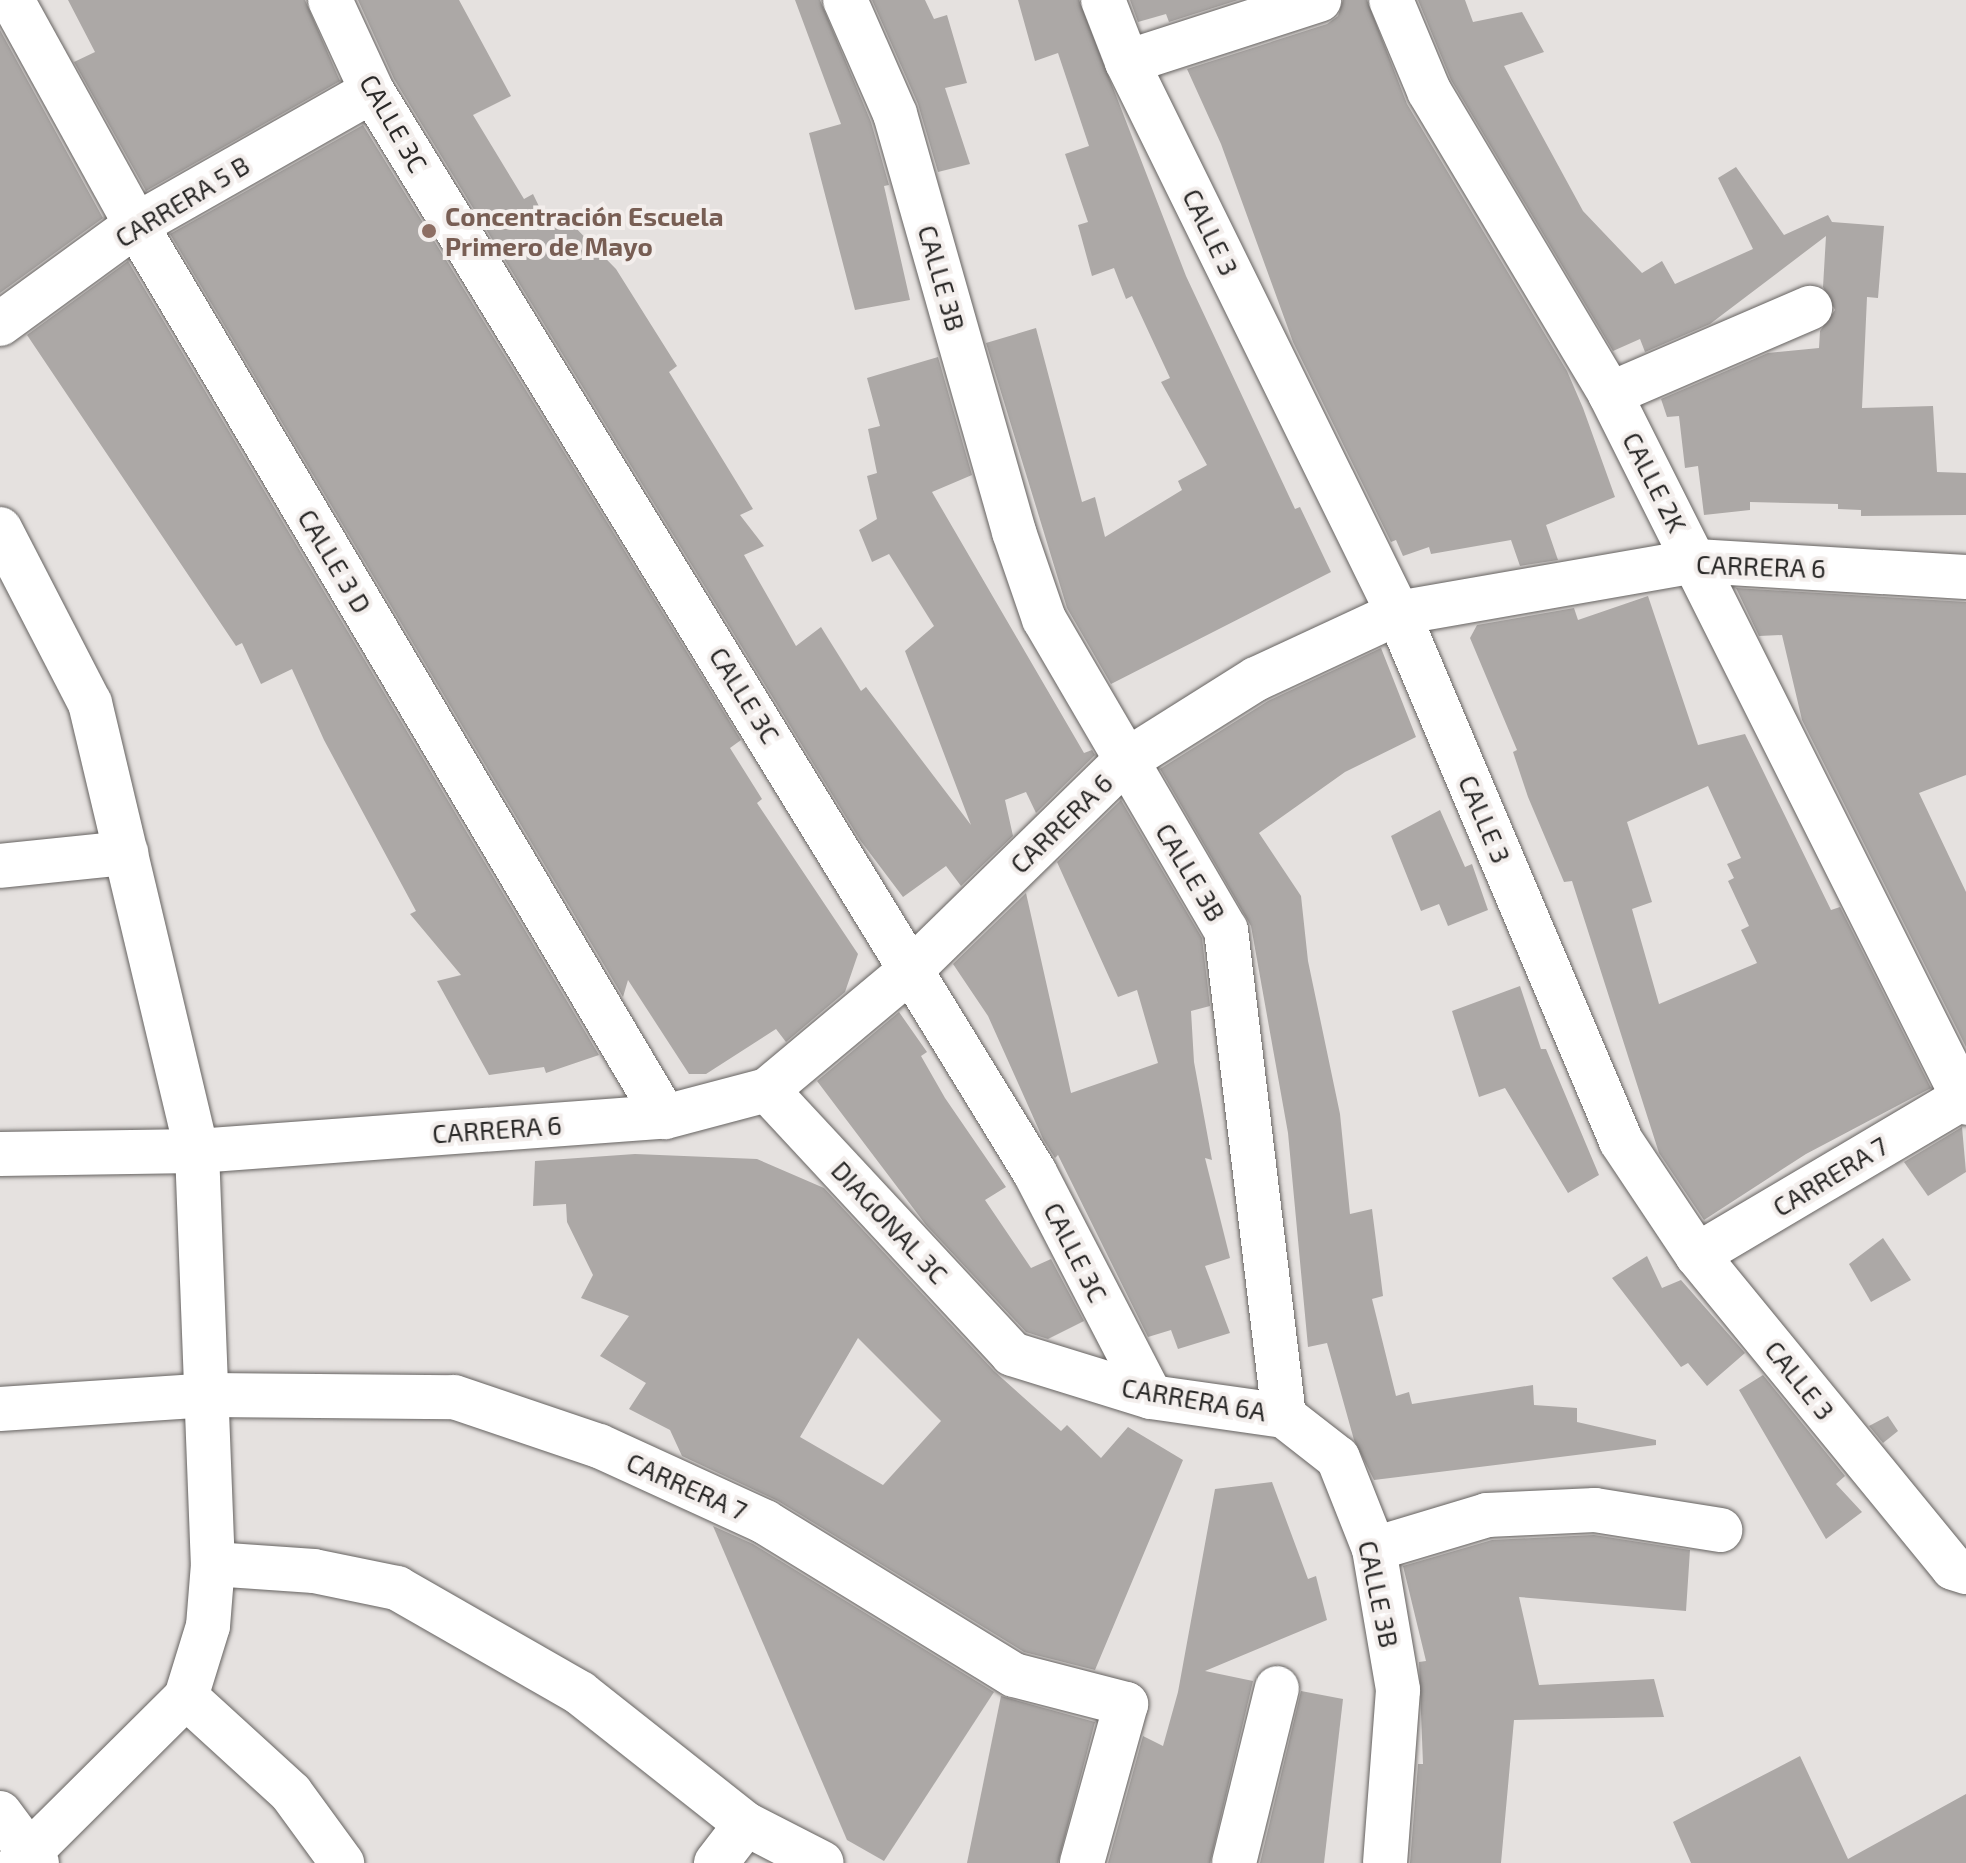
<!DOCTYPE html>
<html>
<head>
<meta charset="utf-8">
<style>
  body { margin:0 }
  #map { position:relative; width:1966px; height:1863px; overflow:hidden; background:#e5e1df; font-family:"Exo 2",sans-serif }
  div>[style] { position:absolute }
  [style*='--x'] { left:calc(var(--x)*1px); top:calc(var(--y)*1px); width:calc(var(--w)*1px); rotate:calc(var(--a)*1deg) }
  .building>* { inset:0; background:#aca8a6 }
  .roads { filter:drop-shadow(0 0 2px #666361) drop-shadow(0 0 2px #666361) }
  .minor>* { height:44px; margin:-22px; padding:0 22px; transform-origin:22px; border-radius:22px; background:#fff }
  .dots>* { width:22px; height:22px; translate:-50% -50%; box-sizing:border-box; border:4px solid #f3eeec; border-radius:50% }
  span { translate:-50% -50%; white-space:nowrap; text-align:center; line-height:1.15; -webkit-text-stroke:8px #f3eeec; paint-order:stroke }
  .street-label { font-size:26px; color:#2a2928 }
  .education-label { font-size:26px; color:#785e54; font-weight:700 }
  .left { translate:0 -50%; text-align:left }
</style>
</head>
<body>
<div id="map">
  <div class="building">
    <div style="clip-path:polygon(68px 0,305px 0,340px 81px,146px 191px,74px 62px,95px 52px)"></div>
    <div style="clip-path:polygon(358px 0,459px 0,511px 96px,473px 115px,524px 199px,533px 194px,549px 227px,565px 217px,616px 269px,677px 366px,669px 372px,753px 509px,740px 515px,764px 546px,744px 555px,796px 646px,821px 627px,861px 691px,866px 687px,971px 825px,905px 651px,934px 626px,889px 554px,872px 562px,859px 530px,877px 519px,867px 476px,877px 473px,868px 429px,880px 426px,867px 378px,938px 357px,972px 475px,932px 492px,1084px 753px,1092px 750px,1095px 755px,1036px 813px,1026px 792px,1005px 800px,1013px 836px,961px 886px,946px 866px,903px 897px,860px 840px,394px 79px)"></div>
    <div style="clip-path:polygon(795px 0,820px 0,871px 122px,889px 185px,884px 186px,910px 300px,855px 310px,809px 133px,841px 124px)"></div>
    <div style="clip-path:polygon(872px 0,925px 0,934px 19px,947px 15px,967px 83px,945px 88px,970px 164px,938px 172px,918px 104px)"></div>
    <div style="clip-path:polygon(1018px 0,1079px 0,1186px 276px,1295px 509px,1300px 507px,1331px 572px,1111px 684px,1067px 608px,986px 343px,1036px 328px,1082px 502px,1095px 497px,1105px 537px,1182px 490px,1178px 481px,1207px 465px,1161px 382px,1170px 378px,1132px 296px,1126px 299px,1114px 268px,1092px 276px,1078px 225px,1088px 222px,1065px 154px,1089px 146px,1058px 53px,1035px 61px)"></div>
    <div style="clip-path:polygon(1130px 0,1238px 0,1169px 22px,1166px 14px,1138px 22px)"></div>
    <div style="clip-path:polygon(1343px 0,1367px 0,1407px 104px,1567px 371px,1583px 408px,1615px 497px,1546px 525px,1558px 560px,1520px 566px,1511px 540px,1431px 554px,1429px 547px,1403px 556px,1396px 540px,1391px 542px,1293px 342px,1221px 144px,1187px 69px,1327px 24px,1338px 16px)"></div>
    <div style="clip-path:polygon(1418px 0,1465px 0,1473px 22px,1522px 12px,1544px 52px,1504px 66px,1583px 211px,1642px 273px,1662px 261px,1675px 284px,1753px 249px,1718px 178px,1736px 167px,1784px 235px,1828px 215px,1832px 222px,1884px 226px,1878px 298px,1867px 297px,1862px 408px,1933px 406px,1937px 472px,1966px 473px,1966px 515px,1861px 516px,1861px 510px,1838px 509px,1838px 504px,1750px 502px,1750px 510px,1704px 515px,1698px 466px,1685px 468px,1679px 416px,1667px 417px,1661px 399px,1768px 353px,1819px 348px,1820px 331px,1835px 310px,1823px 287px,1826px 236px,1710px 324px,1645px 352px,1640px 339px,1613px 351px,1451px 80px)"></div>
    <div style="clip-path:polygon(0 30px,103px 218px,0 293px)"></div>
    <div style="clip-path:polygon(363px 125px,741px 740px,730px 748px,762px 799px,757px 803px,858px 954px,845px 992px,786px 1042px,776px 1029px,706px 1074px,689px 1074px,628px 980px,623px 997px,170px 234px)"></div>
    <div style="clip-path:polygon(128px 261px,599px 1055px,546px 1073px,544px 1067px,489px 1075px,437px 981px,461px 975px,410px 914px,416px 911px,324px 740px,292px 669px,261px 684px,242px 643px,236px 646px,27px 335px)"></div>
    <div style="clip-path:polygon(1736px 588px,1966px 602px,1966px 775px,1919px 793px,1966px 892px,1966px 1047px,1802px 720px,1782px 635px,1759px 636px)"></div>
    <div style="clip-path:polygon(evenodd,1648px 596px,1698px 745px,1745px 734px,1831px 910px,1840px 907px,1931px 1088px,1806px 1154px,1704px 1220px,1659px 1153px,1572px 881px,1564px 882px,1528px 797px,1513px 752px,1517px 750px,1470px 638px,1477px 625px,1574px 608px,1578px 620px,1648px 596px,1708px 786px,1741px 858px,1727px 864px,1734px 878px,1728px 881px,1749px 926px,1741px 930px,1757px 963px,1659px 1004px,1632px 909px,1652px 902px,1627px 822px,1708px 786px)"></div>
    <div style="clip-path:polygon(1381px 648px,1416px 737px,1345px 772px,1259px 833px,1301px 896px,1308px 961px,1340px 1114px,1350px 1214px,1372px 1209px,1383px 1296px,1372px 1299px,1396px 1396px,1409px 1392px,1412px 1404px,1533px 1385px,1534px 1405px,1577px 1408px,1577px 1422px,1656px 1440px,1656px 1445px,1374px 1480px,1354px 1440px,1327px 1343px,1308px 1347px,1288px 1133px,1251px 926px,1160px 769px,1268px 701px)"></div>
    <div style="clip-path:polygon(1121px 800px,1202px 938px,1210px 1006px,1191px 1011px,1194px 1062px,1212px 1160px,1205px 1158px,1230px 1258px,1205px 1266px,1230px 1333px,1178px 1349px,1171px 1330px,1148px 1337px,1058px 1155px,1055px 1158px,1043px 1139px,988px 1016px,953px 964px,1026px 893px,1071px 1093px,1158px 1063px,1137px 990px,1118px 997px,1057px 862px)"></div>
    <div style="clip-path:polygon(1440px 810px,1465px 867px,1472px 864px,1488px 910px,1448px 926px,1439px 904px,1421px 911px,1391px 836px)"></div>
    <div style="clip-path:polygon(1520px 986px,1541px 1049px,1546px 1049px,1599px 1175px,1568px 1193px,1505px 1088px,1479px 1097px,1452px 1011px)"></div>
    <div style="clip-path:polygon(899px 1012px,927px 1052px,921px 1056px,945px 1098px,1006px 1187px,985px 1200px,1031px 1268px,1051px 1259px,1084px 1321px,1048px 1339px,1026px 1332px,926px 1225px,817px 1081px)"></div>
    <div style="clip-path:polygon(1962px 1127px,1966px 1172px,1928px 1196px,1904px 1162px)"></div>
    <div style="clip-path:polygon(evenodd,635px 1154px,757px 1159px,824px 1188px,994px 1371px,1061px 1431px,1067px 1425px,1101px 1458px,1128px 1427px,1183px 1460px,1095px 1670px,1024px 1652px,778px 1501px,682px 1456px,670px 1430px,629px 1409px,646px 1383px,600px 1356px,629px 1316px,581px 1298px,593px 1275px,567px 1222px,566px 1204px,533px 1206px,535px 1161px,635px 1154px,858px 1338px,941px 1421px,883px 1485px,800px 1437px,858px 1338px)"></div>
    <div style="clip-path:polygon(1883px 1238px,1911px 1280px,1871px 1302px,1849px 1264px)"></div>
    <div style="clip-path:polygon(1647px 1256px,1662px 1288px,1681px 1280px,1745px 1353px,1707px 1386px,1688px 1363px,1681px 1367px,1612px 1278px)"></div>
    <div style="clip-path:polygon(1763px 1375px,1845px 1476px,1836px 1484px,1862px 1512px,1826px 1539px,1739px 1390px)"></div>
    <div style="clip-path:polygon(1888px 1416px,1898px 1431px,1883px 1443px,1869px 1426px)"></div>
    <div style="clip-path:polygon(1272px 1482px,1308px 1579px,1316px 1576px,1327px 1620px,1205px 1671px,1253px 1681px,1210px 1863px,1108px 1863px,1143px 1736px,1163px 1746px,1178px 1692px,1215px 1489px)"></div>
    <div style="clip-path:polygon(713px 1526px,753px 1544px,994px 1692px,884px 1861px,847px 1840px)"></div>
    <div style="clip-path:polygon(1594px 1535px,1690px 1550px,1686px 1611px,1519px 1597px,1539px 1685px,1654px 1679px,1664px 1717px,1514px 1720px,1501px 1863px,1410px 1863px,1418px 1764px,1423px 1764px,1419px 1662px,1426px 1661px,1403px 1566px,1492px 1540px)"></div>
    <div style="clip-path:polygon(1301px 1691px,1343px 1699px,1324px 1863px,1260px 1863px)"></div>
    <div style="clip-path:polygon(1001px 1696px,1095px 1722px,1058px 1863px,967px 1863px)"></div>
    <div style="clip-path:polygon(1800px 1756px,1848px 1859px,1966px 1794px,1966px 1863px,1691px 1863px,1673px 1822px)"></div>
  </div>
  <div class="roads">
    <div class="minor">
      <div style="--x:12;--y:0;--w:257;--a:61.1"></div>
      <div style="--x:136;--y:225;--w:1037;--a:59.33"></div>
      <div style="--x:330;--y:0;--w:100;--a:65.2"></div>
      <div style="--x:372;--y:91;--w:1269;--a:58.5"></div>
      <div style="--x:1035;--y:1173;--w:252;--a:62.6"></div>
      <div style="--x:845;--y:0;--w:124;--a:66.3"></div>
      <div style="--x:895;--y:114;--w:435;--a:74.1"></div>
      <div style="--x:1014;--y:532;--w:92;--a:71"></div>
      <div style="--x:1044;--y:619;--w:360;--a:59.7"></div>
      <div style="--x:1226;--y:930;--w:489;--a:83.2"></div>
      <div style="--x:1284;--y:1416;--w:68;--a:37.9"></div>
      <div style="--x:1338;--y:1458;--w:98;--a:68.4"></div>
      <div style="--x:1374;--y:1549;--w:143;--a:80.3"></div>
      <div style="--x:1398;--y:1690;--w:173;--a:94.3"></div>
      <div style="--x:1103;--y:0;--w:66;--a:68.8"></div>
      <div style="--x:1127;--y:62;--w:614;--a:63.81"></div>
      <div style="--x:1398;--y:613;--w:573;--a:67.1"></div>
      <div style="--x:1621;--y:1141;--w:137;--a:56.3"></div>
      <div style="--x:1697;--y:1255;--w:404;--a:50.7"></div>
      <div style="--x:1953;--y:1568;--w:14;--a:17"></div>
      <div style="--x:1391;--y:0;--w:99;--a:67.3"></div>
      <div style="--x:1429;--y:91;--w:353;--a:59.1"></div>
      <div style="--x:1610;--y:394;--w:793;--a:63.34"></div>
      <div style="--x:1127;--y:62;--w:202;--a:-17.9"></div>
      <div style="--x:0;--y:324;--w:168;--a:-36.1"></div>
      <div style="--x:136;--y:225;--w:271;--a:-29.6"></div>
      <div style="--x:1610;--y:394;--w:218;--a:-23.3"></div>
      <div style="--x:0;--y:529;--w:196;--a:62.7"></div>
      <div style="--x:90;--y:703;--w:461;--a:76.6"></div>
      <div style="--x:197;--y:1151;--w:413;--a:87.8"></div>
      <div style="--x:213;--y:1564;--w:62;--a:94.6"></div>
      <div style="--x:208;--y:1626;--w:74;--a:107.2"></div>
      <div style="--x:186;--y:1697;--w:235;--a:135.2"></div>
      <div style="--x:0;--y:866;--w:127;--a:-5.9"></div>
      <div style="--x:767;--y:1090;--w:360;--a:47.1"></div>
      <div style="--x:1012;--y:1354;--w:145;--a:17.2"></div>
      <div style="--x:1151;--y:1397;--w:134;--a:8.1"></div>
      <div style="--x:0;--y:1154;--w:197;--a:-0.9"></div>
      <div style="--x:197;--y:1151;--w:469;--a:-4.2"></div>
      <div style="--x:665;--y:1117;--w:106;--a:-14.8"></div>
      <div style="--x:767;--y:1090;--w:190;--a:-39.9"></div>
      <div style="--x:913;--y:968;--w:295;--a:-44.3"></div>
      <div style="--x:1124;--y:762;--w:156;--a:-32.2"></div>
      <div style="--x:1256;--y:679;--w:157;--a:-24.9"></div>
      <div style="--x:1398;--y:613;--w:303;--a:-9.9"></div>
      <div style="--x:1696;--y:561;--w:270;--a:3.4"></div>
      <div style="--x:1697;--y:1255;--w:309;--a:-30.6"></div>
      <div style="--x:0;--y:1409;--w:209;--a:-3.8"></div>
      <div style="--x:209;--y:1395;--w:245;--a:0.5"></div>
      <div style="--x:454;--y:1397;--w:153;--a:18.7"></div>
      <div style="--x:599;--y:1446;--w:183;--a:24.6"></div>
      <div style="--x:765;--y:1522;--w:292;--a:31.6"></div>
      <div style="--x:1014;--y:1675;--w:116;--a:14.5"></div>
      <div style="--x:1126;--y:1704;--w:165;--a:105.5"></div>
      <div style="--x:1374;--y:1549;--w:118;--a:-16.7"></div>
      <div style="--x:1487;--y:1515;--w:108;--a:-2.7"></div>
      <div style="--x:1595;--y:1510;--w:127;--a:9.1"></div>
      <div style="--x:213;--y:1564;--w:101;--a:4"></div>
      <div style="--x:314;--y:1571;--w:85;--a:11.6"></div>
      <div style="--x:397;--y:1588;--w:211;--a:29.8"></div>
      <div style="--x:580;--y:1693;--w:211;--a:38.3"></div>
      <div style="--x:746;--y:1824;--w:85;--a:27.2"></div>
      <div style="--x:186;--y:1697;--w:142;--a:42.4"></div>
      <div style="--x:291;--y:1793;--w:87;--a:53.9"></div>
      <div style="--x:0;--y:1813;--w:62;--a:53.5"></div>
      <div style="--x:716;--y:1863;--w:49;--a:-52.4"></div>
      <div style="--x:1234;--y:1863;--w:180;--a:-76.2"></div>
    </div>
  </div>
  <div class="dots">
    <div style="left:429px;top:231px;background:#8d6e63"></div>
  </div>
  <div class="street-label">
    <span style="left:394px;top:123px;rotate:60deg">CALLE 3C</span>
    <span style="left:182px;top:201px;rotate:-31deg">CARRERA 5 B</span>
    <span style="left:1211px;top:232px;rotate:64deg">CALLE 3</span>
    <span style="left:942px;top:278px;rotate:74deg">CALLE 3B</span>
    <span style="left:1655px;top:482px;rotate:63deg">CALLE 2K</span>
    <span style="left:335px;top:561px;rotate:59deg">CALLE 3 D</span>
    <span style="left:1761px;top:566px;rotate:2deg">CARRERA 6</span>
    <span style="left:745px;top:695px;rotate:58deg">CALLE 3C</span>
    <span style="left:1485px;top:819px;rotate:67deg">CALLE 3</span>
    <span style="left:1061px;top:823px;rotate:-44deg">CARRERA 6</span>
    <span style="left:1191px;top:872px;rotate:59deg">CALLE 3B</span>
    <span style="left:497px;top:1129px;rotate:-4deg">CARRERA 6</span>
    <span style="left:1830px;top:1176px;rotate:-31deg">CARRERA 7</span>
    <span style="left:890px;top:1222px;rotate:47deg">DIAGONAL 3C</span>
    <span style="left:1076px;top:1252px;rotate:63deg">CALLE 3C</span>
    <span style="left:1800px;top:1380px;rotate:51deg">CALLE 3</span>
    <span style="left:1194px;top:1399px;rotate:10deg">CARRERA 6A</span>
    <span style="left:687px;top:1486px;rotate:24deg">CARRERA 7</span>
    <span style="left:1379px;top:1594px;rotate:78deg">CALLE 3B</span>
  </div>
  <div class="education-label">
    <span class="left" style="left:445px;top:231px">Concentración Escuela<br>Primero de Mayo</span>
  </div>
</div>
</body>
</html>
